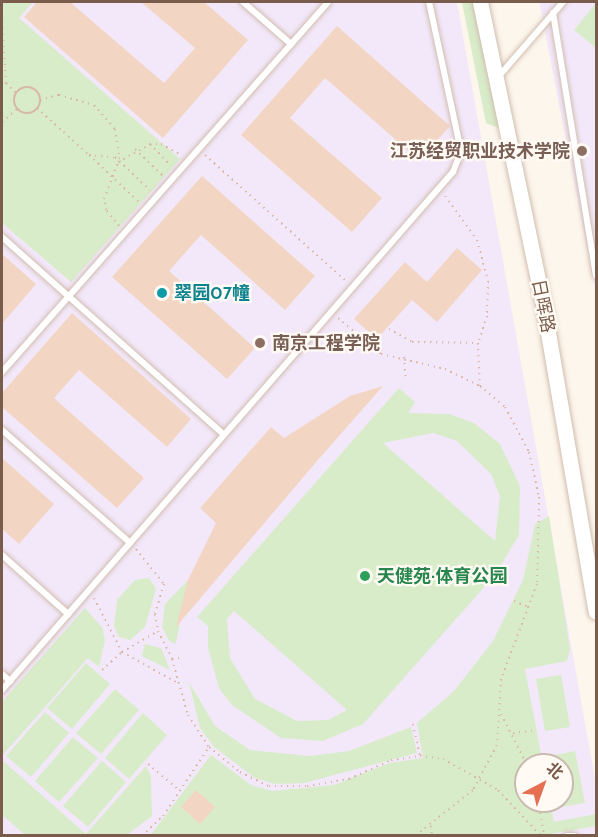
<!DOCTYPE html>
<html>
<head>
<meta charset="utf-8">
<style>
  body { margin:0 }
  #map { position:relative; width:598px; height:837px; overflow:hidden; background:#fdf6ec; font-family:Cabin,"Noto Sans SC",sans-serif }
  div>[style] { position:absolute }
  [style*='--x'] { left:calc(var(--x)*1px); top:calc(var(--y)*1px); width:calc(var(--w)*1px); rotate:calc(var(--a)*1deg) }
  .education>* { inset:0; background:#f3e8fa }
  .green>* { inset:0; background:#d8ecc9 }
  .building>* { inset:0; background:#f3d5c3 }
  .path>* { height:2px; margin-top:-1px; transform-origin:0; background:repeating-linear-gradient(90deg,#d9b8a5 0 1.5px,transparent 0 6px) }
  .path>.ring { margin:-1px; padding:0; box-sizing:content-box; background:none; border:2px solid #d9b8a5; border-radius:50% }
  .roads { filter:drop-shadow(0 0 2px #d1beb0) drop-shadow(0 0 2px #d1beb0) }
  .service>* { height:6px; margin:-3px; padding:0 3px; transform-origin:3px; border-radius:3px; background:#fff }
  .tertiary>* { height:15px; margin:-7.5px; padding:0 7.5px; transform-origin:7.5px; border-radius:7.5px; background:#fff }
  .dots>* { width:16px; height:16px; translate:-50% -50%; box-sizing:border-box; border:3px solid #fffaf3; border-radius:50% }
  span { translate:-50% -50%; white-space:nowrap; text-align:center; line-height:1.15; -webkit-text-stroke:4.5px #fffaf3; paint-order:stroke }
  .education-label { font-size:18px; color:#785e54; font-weight:700 }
  .right { translate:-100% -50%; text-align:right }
  .left { translate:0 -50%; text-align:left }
  .culture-label { font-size:18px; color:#0d838f; font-weight:700 }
  .street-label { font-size:18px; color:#7a5c4d }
  .leisure-label { font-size:18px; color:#27864d; font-weight:700 }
  .frame { position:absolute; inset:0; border:3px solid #7a5c4d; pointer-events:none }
  .north { position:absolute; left:514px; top:753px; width:60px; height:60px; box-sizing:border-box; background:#fffaf3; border:2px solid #cabbb1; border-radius:50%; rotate:41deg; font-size:16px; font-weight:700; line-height:24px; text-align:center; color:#7a5c4d }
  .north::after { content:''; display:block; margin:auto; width:21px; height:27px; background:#e76f51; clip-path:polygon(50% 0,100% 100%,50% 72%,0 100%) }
</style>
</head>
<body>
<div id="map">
  <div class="education">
    <div style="clip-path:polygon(evenodd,2px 2px,457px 2px,596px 785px,596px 835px,2px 836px,2px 2px,526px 765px,562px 765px,562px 801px,526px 801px,526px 765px)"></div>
    <div style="clip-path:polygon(539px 2px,596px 2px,596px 295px,540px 6px)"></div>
  </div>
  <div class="green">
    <div style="clip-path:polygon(2px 2px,33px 2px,19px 18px,180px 159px,71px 282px,2px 223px)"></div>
    <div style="clip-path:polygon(462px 2px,480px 2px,508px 132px,486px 123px)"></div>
    <div style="clip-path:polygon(596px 3px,596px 48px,574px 30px)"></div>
    <div style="clip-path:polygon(evenodd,399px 388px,415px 402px,408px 413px,449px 414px,474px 423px,500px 444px,520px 486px,519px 535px,495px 575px,363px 724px,323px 741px,281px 738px,232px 705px,219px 688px,208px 648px,208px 626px,197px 617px,399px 388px,433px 433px,457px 441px,491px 474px,500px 496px,495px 541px,383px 443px,433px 433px,399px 388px,234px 611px,347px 710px,328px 720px,297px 721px,255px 699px,230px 658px,227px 619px,234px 611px)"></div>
    <div style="clip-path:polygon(549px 516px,570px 649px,567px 661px,525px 669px,543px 765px,526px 765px,526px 801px,550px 801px,554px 822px,596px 814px,596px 826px,538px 836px,150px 836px,211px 755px,251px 785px,272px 791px,334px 785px,389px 763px,423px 758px,417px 723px,454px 691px,493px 641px,523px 580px,535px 524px)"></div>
    <div style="clip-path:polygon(149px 578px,156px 589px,145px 627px,130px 640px,119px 637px,114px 626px,117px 600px,135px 580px)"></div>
    <div style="clip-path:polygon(188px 580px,176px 643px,170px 642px,162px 627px,165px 604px)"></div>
    <div style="clip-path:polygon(85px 608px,102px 627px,105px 640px,99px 667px,88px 658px,2px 756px,2px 702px)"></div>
    <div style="clip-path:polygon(145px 644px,161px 648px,170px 670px,142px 656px)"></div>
    <div style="clip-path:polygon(86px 663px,110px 684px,72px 729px,47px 708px)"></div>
    <div style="clip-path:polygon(561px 675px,570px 727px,545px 731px,536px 679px)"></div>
    <div style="clip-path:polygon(189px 682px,215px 726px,250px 750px,310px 756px,349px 751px,411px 727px,417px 753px,304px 783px,275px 784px,255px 778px,214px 747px,200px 728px)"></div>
    <div style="clip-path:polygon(115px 689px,139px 710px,101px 754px,76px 733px)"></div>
    <div style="clip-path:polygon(45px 712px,69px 733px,31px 777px,6px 756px)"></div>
    <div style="clip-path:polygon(143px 713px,167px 735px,129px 779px,105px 758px)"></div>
    <div style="clip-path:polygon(73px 737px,98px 758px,59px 802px,35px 781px)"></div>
    <div style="clip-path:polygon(575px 751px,585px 803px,560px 807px,562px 765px,552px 765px,550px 756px)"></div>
    <div style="clip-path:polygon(2px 760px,86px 834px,146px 766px,151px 776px,152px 816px,127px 835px,25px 835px,2px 815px)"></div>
    <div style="clip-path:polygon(102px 761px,126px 782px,88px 827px,63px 806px)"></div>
  </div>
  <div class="building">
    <div style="clip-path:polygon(37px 2px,70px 2px,164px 83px,195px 48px,141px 2px,204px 2px,248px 40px,163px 138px,24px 17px)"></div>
    <div style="clip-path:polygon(337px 26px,450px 126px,419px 160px,325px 78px,290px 118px,382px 198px,352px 232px,241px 135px)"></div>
    <div style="clip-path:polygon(202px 176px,315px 276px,285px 310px,201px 235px,169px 271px,255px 348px,227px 379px,112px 277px)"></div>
    <div style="clip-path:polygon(457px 248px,482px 270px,437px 322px,412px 300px,377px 339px,354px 319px,405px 262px,427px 282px)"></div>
    <div style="clip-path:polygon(2px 254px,36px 284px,2px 324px)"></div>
    <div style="clip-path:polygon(72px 313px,191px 419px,167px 447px,79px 370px,54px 398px,144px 478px,117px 508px,2px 407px,2px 393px)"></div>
    <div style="clip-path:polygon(383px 386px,317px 461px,176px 627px,188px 580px,216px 523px,200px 508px,271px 427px,284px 438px,350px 396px)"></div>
    <div style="clip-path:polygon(2px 458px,54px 504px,19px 544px,2px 529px)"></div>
    <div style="clip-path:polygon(196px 790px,215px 807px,200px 824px,181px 807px)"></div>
  </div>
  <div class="path">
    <div style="--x:2;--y:16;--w:67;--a:86.6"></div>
    <div style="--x:6;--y:83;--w:14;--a:45"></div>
    <div class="ring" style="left:14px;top:87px;width:24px;height:24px"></div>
    <div style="--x:40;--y:100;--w:20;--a:-15"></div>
    <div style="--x:59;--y:95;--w:36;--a:16"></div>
    <div style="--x:94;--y:105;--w:32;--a:49"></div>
    <div style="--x:115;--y:129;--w:30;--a:81"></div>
    <div style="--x:37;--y:108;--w:70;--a:42.1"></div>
    <div style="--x:89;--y:155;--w:31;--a:6"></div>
    <div style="--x:2;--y:122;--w:20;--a:-41"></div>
    <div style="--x:150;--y:144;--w:30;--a:46"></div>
    <div style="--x:135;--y:149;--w:39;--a:44"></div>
    <div style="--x:89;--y:155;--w:69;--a:43.2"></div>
    <div style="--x:205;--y:155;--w:189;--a:41.8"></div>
    <div style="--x:115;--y:157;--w:48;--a:43.3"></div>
    <div style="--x:445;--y:196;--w:54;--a:54"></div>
    <div style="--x:477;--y:240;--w:42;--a:75"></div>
    <div style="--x:488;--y:281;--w:35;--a:92"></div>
    <div style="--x:487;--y:316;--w:28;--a:108"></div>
    <div style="--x:478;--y:343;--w:43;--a:87.3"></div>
    <div style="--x:119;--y:226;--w:21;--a:-129"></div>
    <div style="--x:106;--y:210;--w:11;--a:-100"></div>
    <div style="--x:104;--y:199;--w:40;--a:-69"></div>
    <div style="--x:118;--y:162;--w:37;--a:-29"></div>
    <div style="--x:150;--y:144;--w:11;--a:0"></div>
    <div style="--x:161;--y:144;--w:24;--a:28"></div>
    <div style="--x:338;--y:318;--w:56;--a:39.9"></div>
    <div style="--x:381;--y:354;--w:66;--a:13.2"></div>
    <div style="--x:445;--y:369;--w:39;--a:26"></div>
    <div style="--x:480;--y:386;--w:33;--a:40"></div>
    <div style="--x:505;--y:407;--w:51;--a:61.9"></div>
    <div style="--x:529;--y:452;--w:46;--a:77.5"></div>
    <div style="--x:539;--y:497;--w:87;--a:91.3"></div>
    <div style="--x:537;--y:584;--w:102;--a:110.8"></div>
    <div style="--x:501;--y:679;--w:66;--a:93.5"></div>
    <div style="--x:497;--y:745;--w:51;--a:118.1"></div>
    <div style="--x:473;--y:790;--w:74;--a:141.6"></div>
    <div style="--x:389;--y:329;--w:26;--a:29"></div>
    <div style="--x:412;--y:342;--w:66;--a:0.9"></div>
    <div style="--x:404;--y:357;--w:23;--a:85"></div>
    <div style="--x:136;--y:549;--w:45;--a:51.3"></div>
    <div style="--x:164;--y:584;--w:31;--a:107"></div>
    <div style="--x:155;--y:614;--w:17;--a:80"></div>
    <div style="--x:158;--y:631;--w:31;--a:63"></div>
    <div style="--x:172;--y:659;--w:58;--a:74.1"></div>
    <div style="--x:188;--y:715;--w:38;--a:57"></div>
    <div style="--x:209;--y:747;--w:40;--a:39"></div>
    <div style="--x:240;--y:772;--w:32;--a:26"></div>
    <div style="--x:269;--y:786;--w:38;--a:0"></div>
    <div style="--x:307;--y:786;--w:43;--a:-9.5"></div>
    <div style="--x:349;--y:779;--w:46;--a:-24.3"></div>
    <div style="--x:391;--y:760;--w:29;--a:-8"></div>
    <div style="--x:420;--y:756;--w:23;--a:7"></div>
    <div style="--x:443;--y:759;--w:63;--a:29.4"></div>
    <div style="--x:498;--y:790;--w:63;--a:46.9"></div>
    <div style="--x:94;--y:598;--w:61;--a:62.6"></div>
    <div style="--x:122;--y:652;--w:64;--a:29"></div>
    <div style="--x:514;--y:601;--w:18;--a:22"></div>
    <div style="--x:172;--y:659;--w:8;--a:-7"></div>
    <div style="--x:102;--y:670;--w:27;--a:-42"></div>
    <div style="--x:122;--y:652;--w:42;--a:-30.3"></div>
    <div style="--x:501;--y:714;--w:57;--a:63"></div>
    <div style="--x:413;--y:724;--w:33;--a:78"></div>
    <div style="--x:513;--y:733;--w:24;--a:-7"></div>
    <div style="--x:148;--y:764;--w:42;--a:40.2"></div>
    <div style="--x:538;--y:801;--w:36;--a:80"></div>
    <div style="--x:431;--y:826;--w:10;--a:84"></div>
    <div style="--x:142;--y:836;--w:29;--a:-44"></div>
    <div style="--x:163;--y:816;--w:83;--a:-56.3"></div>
  </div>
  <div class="roads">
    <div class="service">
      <div style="--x:243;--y:2;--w:64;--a:41.2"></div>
      <div style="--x:553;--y:13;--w:266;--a:80.7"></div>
      <div style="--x:499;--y:76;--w:98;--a:-49.1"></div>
      <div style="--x:2;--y:237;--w:297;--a:41.7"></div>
      <div style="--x:2;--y:372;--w:493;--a:-48.6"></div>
      <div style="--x:2;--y:430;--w:171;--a:41.4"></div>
      <div style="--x:2;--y:555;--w:89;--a:41.8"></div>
      <div style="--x:2;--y:674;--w:11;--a:41"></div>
      <div style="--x:2;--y:690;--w:687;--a:-48.96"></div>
      <div style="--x:453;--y:172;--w:22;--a:-69"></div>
      <div style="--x:461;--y:151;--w:152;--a:-102.1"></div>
      <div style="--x:567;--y:836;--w:7;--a:0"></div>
    </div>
    <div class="tertiary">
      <div style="--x:480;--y:2;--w:314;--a:78.2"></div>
      <div style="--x:544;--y:309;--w:307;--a:80.3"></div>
    </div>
  </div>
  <div class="dots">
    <div style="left:582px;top:151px;background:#8d6e63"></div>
    <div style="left:162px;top:293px;background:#0f9aa8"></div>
    <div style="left:260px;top:343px;background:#8d6e63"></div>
    <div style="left:365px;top:576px;background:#2e9e5b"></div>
  </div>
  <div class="education-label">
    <span class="right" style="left:570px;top:151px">江苏经贸职业技术学院</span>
    <span class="left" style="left:272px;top:343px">南京工程学院</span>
  </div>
  <div class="culture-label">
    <span class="left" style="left:174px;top:293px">翠园07幢</span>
  </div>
  <div class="street-label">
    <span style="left:543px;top:306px;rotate:79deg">日晖路</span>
  </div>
  <div class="leisure-label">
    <span class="left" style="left:377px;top:576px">天健苑·体育公园</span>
  </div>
  <div class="frame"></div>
  <div class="north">北</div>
</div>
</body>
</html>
